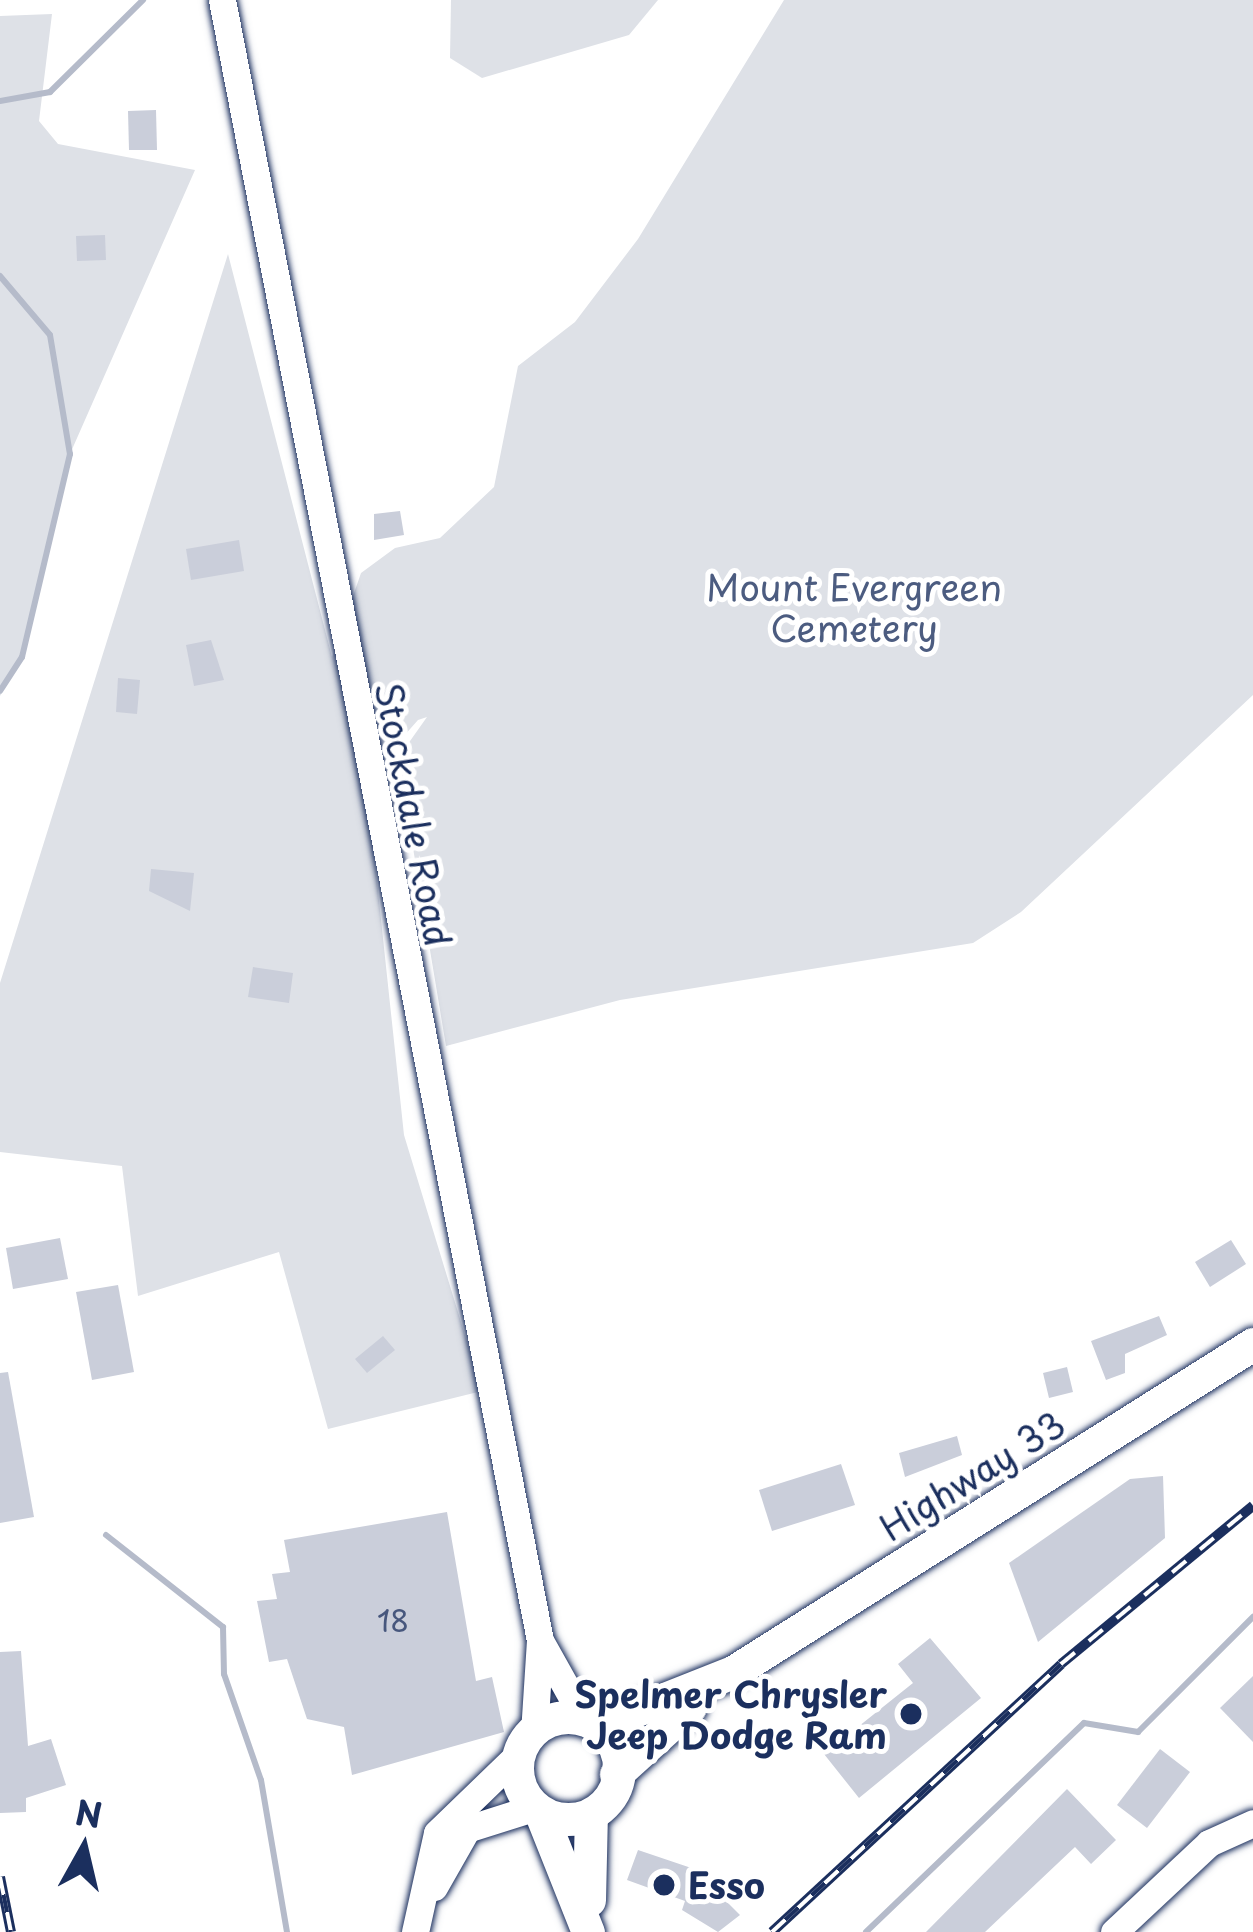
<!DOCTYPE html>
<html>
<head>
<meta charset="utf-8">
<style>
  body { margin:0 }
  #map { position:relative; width:1253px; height:1932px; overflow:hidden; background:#fff; font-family:"Playpen Sans",sans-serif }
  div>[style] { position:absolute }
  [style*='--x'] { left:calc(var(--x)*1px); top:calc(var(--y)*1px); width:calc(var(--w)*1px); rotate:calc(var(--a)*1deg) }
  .green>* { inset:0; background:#dee1e7 }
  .stream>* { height:6px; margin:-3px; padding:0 3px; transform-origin:3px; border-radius:3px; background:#b5bbca }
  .building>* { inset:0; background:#caceda }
  .roads { filter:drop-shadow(0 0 3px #1b2f5e) drop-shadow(0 0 3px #1b2f5e) }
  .minor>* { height:27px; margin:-13.5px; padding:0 13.5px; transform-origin:13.5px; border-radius:13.5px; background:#fff }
  .major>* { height:33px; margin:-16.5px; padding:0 16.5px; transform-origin:16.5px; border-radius:16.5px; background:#fff }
  .major>.ring { margin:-16.5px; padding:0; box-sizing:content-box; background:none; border:33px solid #fff; border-radius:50% }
  .rail>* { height:10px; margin-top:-5px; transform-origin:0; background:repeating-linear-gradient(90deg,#fff 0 18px,#1b2f5e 0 36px); box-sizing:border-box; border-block:3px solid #1b2f5e }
  .dots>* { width:33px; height:33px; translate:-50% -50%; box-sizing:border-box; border:6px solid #fff; border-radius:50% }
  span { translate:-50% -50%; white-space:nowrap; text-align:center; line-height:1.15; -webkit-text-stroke:10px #fff; paint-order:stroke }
  .number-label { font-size:30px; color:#47577d }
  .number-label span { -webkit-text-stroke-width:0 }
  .park-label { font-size:36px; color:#4c5c80 }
  .street-label { font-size:36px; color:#1b2f5e }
  .poi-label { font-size:36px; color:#1b2f5e; font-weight:700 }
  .right { translate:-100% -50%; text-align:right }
  .left { translate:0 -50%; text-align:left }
  .north { position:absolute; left:24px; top:1788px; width:120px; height:120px; -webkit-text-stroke:9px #fff; paint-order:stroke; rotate:8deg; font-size:33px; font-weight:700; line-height:48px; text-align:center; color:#1b2f5e }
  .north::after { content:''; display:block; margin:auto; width:42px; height:54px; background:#1b2f5e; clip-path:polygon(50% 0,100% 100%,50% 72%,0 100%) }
</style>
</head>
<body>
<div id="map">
  <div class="green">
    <div style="clip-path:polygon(451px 0,658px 0,629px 35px,482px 78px,450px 58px)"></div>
    <div style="clip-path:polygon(784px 0,1253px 0,1253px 695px,1021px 912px,973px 943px,620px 1000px,446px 1046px,398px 758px,427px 717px,418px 720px,366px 779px,404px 1135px,482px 1391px,328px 1429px,279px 1252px,138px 1296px,122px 1166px,0 1152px,0 983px,228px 254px,332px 657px,361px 573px,395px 548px,440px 538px,494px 487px,518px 366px,575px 322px,638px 239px)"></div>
    <div style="clip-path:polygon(52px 14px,39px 121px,58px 144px,195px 170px,70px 454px,22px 657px,0 696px,0 16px)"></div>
  </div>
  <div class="stream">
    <div style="--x:0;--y:101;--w:51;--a:-10.2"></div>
    <div style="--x:50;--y:92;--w:131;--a:-44.7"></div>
    <div style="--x:0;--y:276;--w:77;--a:49.7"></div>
    <div style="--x:50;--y:335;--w:121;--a:80.5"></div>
    <div style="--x:70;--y:454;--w:209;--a:103.3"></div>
    <div style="--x:22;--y:657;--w:40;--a:122.9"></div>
    <div style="--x:106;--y:1535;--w:149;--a:38.2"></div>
    <div style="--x:223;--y:1627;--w:47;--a:88.8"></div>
    <div style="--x:224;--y:1674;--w:112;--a:70.8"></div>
    <div style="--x:261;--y:1780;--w:154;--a:80.3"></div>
    <div style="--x:866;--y:1932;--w:302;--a:-43.8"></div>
    <div style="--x:1084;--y:1723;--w:55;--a:9.5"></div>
    <div style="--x:1138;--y:1732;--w:163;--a:-45"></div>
  </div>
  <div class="building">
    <div style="clip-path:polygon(156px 110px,157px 150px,129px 150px,128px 111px)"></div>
    <div style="clip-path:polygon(105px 235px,106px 260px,77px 261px,76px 236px)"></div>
    <div style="clip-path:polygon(400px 511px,404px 535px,374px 540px,374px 514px)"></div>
    <div style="clip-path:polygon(239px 540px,244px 571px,191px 580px,186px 549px)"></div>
    <div style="clip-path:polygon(211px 640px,224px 680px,194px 686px,186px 645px)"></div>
    <div style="clip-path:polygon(118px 678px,140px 680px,137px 714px,116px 712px)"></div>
    <div style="clip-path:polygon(151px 869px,194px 873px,190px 911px,149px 891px)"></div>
    <div style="clip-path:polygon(253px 967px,293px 973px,289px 1003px,248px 997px)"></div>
    <div style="clip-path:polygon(60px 1238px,68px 1279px,13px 1289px,6px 1248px)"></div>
    <div style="clip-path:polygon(1231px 1240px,1246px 1264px,1210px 1287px,1195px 1262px)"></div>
    <div style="clip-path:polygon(118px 1285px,134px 1372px,92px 1380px,76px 1292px)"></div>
    <div style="clip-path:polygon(1159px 1316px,1167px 1335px,1125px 1354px,1125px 1373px,1106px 1380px,1091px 1341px)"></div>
    <div style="clip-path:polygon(383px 1336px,395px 1350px,367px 1373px,355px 1359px)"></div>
    <div style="clip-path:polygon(1067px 1367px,1073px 1392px,1049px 1398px,1043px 1373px)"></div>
    <div style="clip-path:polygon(8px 1372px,34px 1517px,0 1523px,0 1373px)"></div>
    <div style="clip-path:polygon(957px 1436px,962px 1455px,905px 1477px,899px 1453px)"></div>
    <div style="clip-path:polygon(841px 1464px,855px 1505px,772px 1531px,759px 1490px)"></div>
    <div style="clip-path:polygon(1163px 1476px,1165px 1538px,1038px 1642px,1009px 1563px,1130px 1479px)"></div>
    <div style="clip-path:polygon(447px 1512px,476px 1681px,492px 1677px,504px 1732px,352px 1775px,344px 1727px,307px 1719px,287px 1659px,269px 1662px,257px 1601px,277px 1599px,272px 1574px,290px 1572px,284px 1540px)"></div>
    <div style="clip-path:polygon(930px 1638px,981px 1698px,859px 1798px,824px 1754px,913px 1683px,898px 1664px)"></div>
    <div style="clip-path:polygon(21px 1651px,28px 1746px,51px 1739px,66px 1785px,26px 1798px,26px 1812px,0 1813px,0 1652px)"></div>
    <div style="clip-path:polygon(1253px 1676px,1253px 1742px,1220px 1708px)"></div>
    <div style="clip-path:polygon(1160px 1749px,1190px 1772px,1147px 1828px,1117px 1805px)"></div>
    <div style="clip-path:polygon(1067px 1789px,1116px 1840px,1091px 1864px,1075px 1847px,985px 1932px,926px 1932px)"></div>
    <div style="clip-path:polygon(638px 1850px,718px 1877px,714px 1889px,740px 1915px,718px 1932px,682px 1910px,685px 1901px,627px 1880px)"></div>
  </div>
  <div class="roads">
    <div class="minor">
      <div style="--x:222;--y:0;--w:1671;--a:79.03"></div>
      <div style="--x:540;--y:1640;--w:92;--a:93.7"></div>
      <div style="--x:542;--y:1644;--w:86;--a:60.8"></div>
      <div style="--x:434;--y:1887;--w:67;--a:-60.4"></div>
      <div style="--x:467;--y:1829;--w:69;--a:-17.7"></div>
      <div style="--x:415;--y:1932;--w:101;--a:-77.5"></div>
      <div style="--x:437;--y:1833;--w:118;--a:-44"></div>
      <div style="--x:1114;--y:1932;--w:130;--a:-43.1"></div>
      <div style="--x:1209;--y:1843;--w:48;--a:-24.4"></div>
    </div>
    <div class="major">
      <div class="ring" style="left:517px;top:1717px;width:69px;height:69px"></div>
      <div style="--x:599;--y:1725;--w:144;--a:-21.6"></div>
      <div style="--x:733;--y:1672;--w:615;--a:-32.24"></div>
      <div style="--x:616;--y:1774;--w:100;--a:-42.2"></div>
      <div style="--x:541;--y:1814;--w:127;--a:68.3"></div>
      <div style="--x:589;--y:1900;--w:86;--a:-88.7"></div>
    </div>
  </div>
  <div class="rail">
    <div style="--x:0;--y:1877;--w:56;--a:78.7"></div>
    <div style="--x:772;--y:1932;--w:394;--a:-42.8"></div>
    <div style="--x:1061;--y:1664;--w:249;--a:-39.5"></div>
  </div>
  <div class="dots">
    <div style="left:911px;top:1714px;background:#1b2f5e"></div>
    <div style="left:664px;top:1885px;background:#1b2f5e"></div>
  </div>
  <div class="number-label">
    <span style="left:393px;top:1620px">18</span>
  </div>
  <div class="park-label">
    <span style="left:854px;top:607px">Mount Evergreen<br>Cemetery</span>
  </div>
  <div class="street-label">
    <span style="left:414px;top:814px;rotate:79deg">Stockdale Road</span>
    <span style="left:972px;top:1475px;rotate:-32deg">Highway 33</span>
  </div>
  <div class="poi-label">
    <span class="right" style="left:887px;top:1714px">Spelmer Chrysler<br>Jeep Dodge Ram</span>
    <span class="left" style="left:688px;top:1885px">Esso</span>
  </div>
  <div class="north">N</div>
</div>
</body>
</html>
